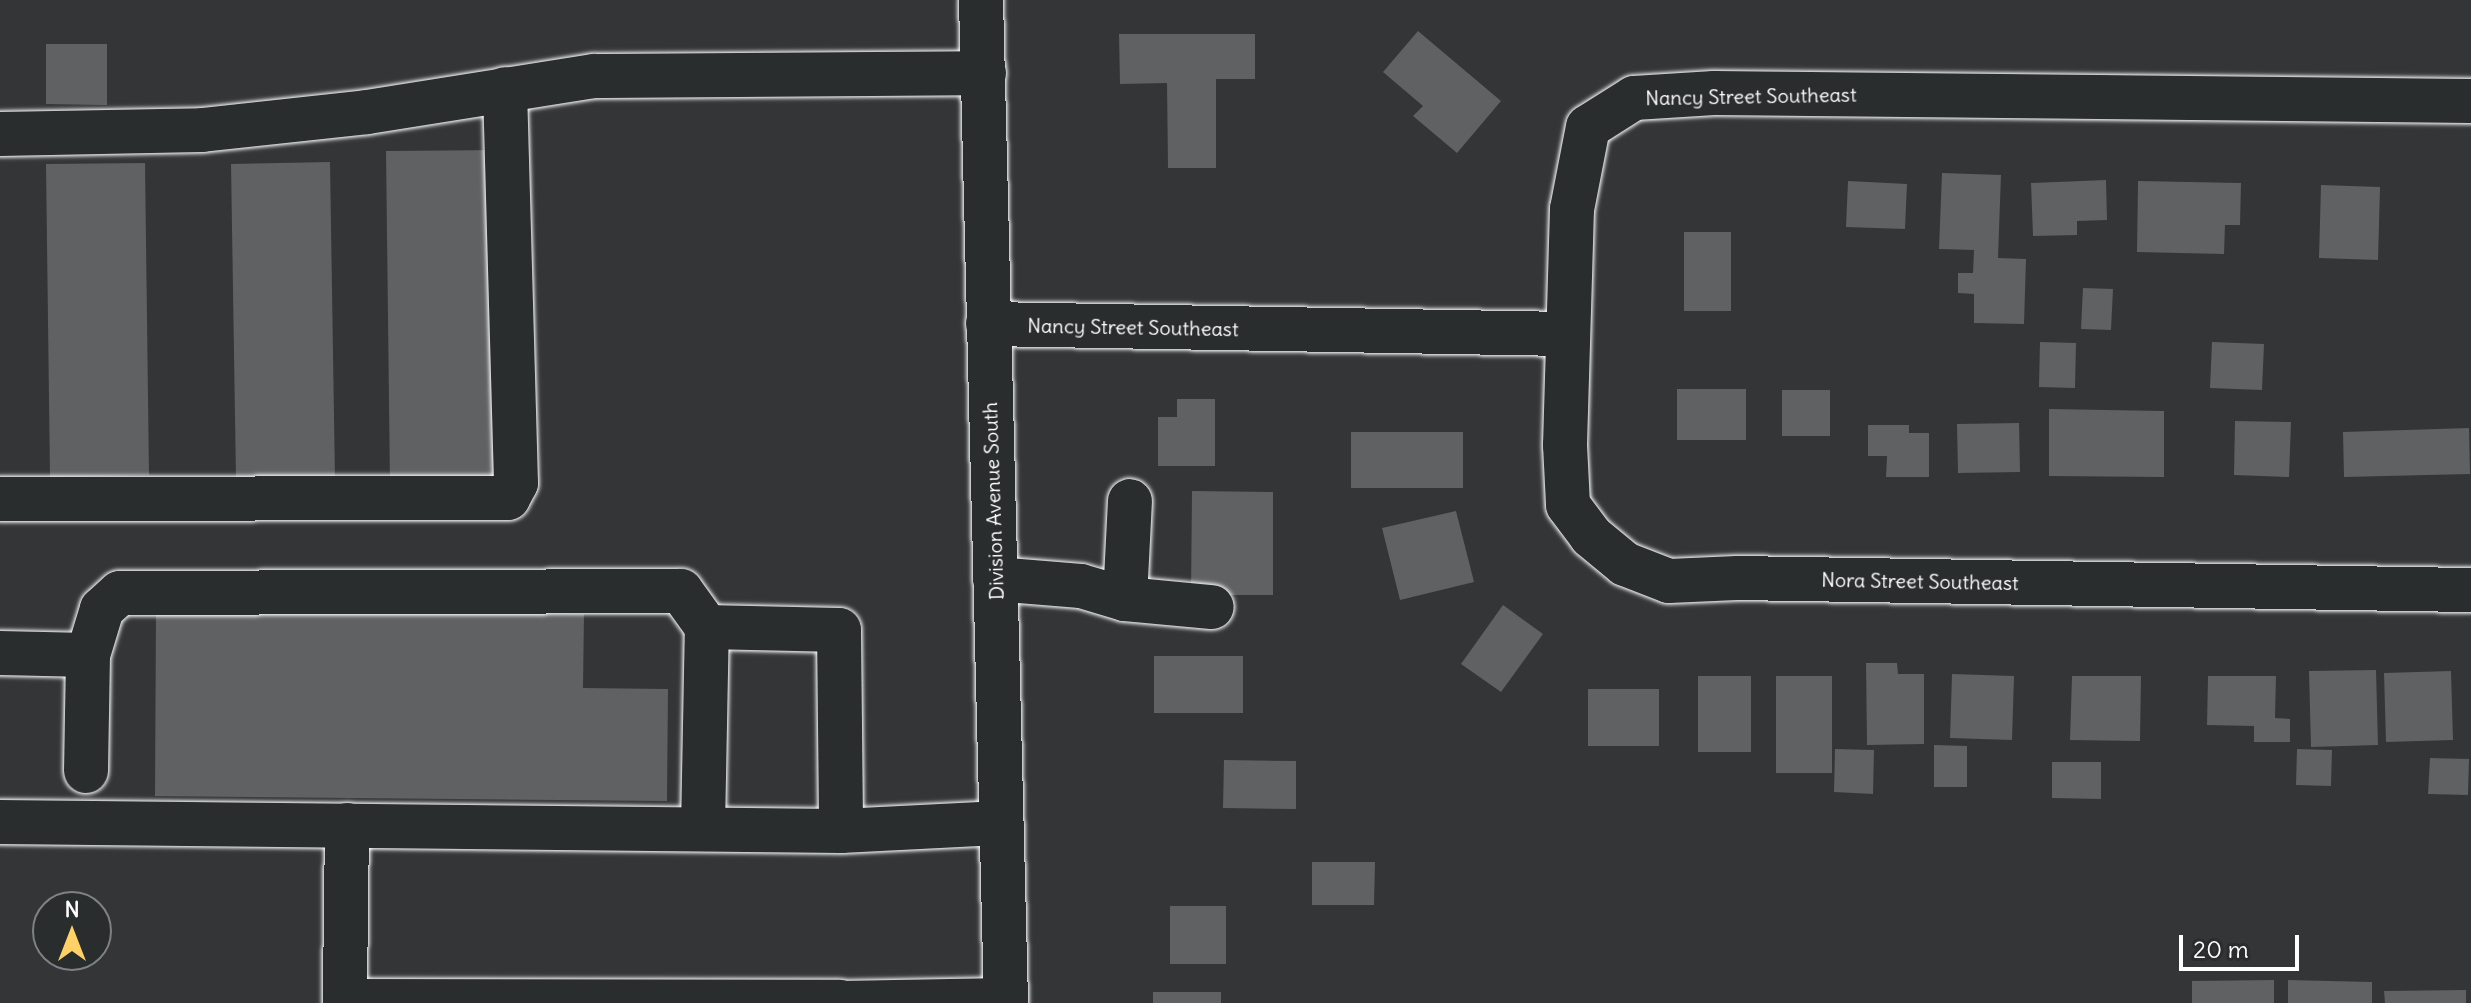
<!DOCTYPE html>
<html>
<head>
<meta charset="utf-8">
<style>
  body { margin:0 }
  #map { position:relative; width:2471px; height:1003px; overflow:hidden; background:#333536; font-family:Delius,sans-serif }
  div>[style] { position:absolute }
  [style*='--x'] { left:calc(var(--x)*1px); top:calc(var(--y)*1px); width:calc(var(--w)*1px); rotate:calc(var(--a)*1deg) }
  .building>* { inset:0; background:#5f6162 }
  .roads { filter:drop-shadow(0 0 2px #fff) drop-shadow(0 0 2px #fff) }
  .minor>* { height:44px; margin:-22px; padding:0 22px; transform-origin:22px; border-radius:22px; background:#2a2d2e }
  .major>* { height:44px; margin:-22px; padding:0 22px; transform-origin:22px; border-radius:22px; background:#2a2d2e }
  span { translate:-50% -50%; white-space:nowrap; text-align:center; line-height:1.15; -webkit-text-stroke:8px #2a2d2e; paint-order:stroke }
  .street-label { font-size:20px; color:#fff }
  .north { position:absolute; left:32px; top:891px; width:80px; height:80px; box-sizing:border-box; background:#2a2d2e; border:2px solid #7f8182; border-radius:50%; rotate:0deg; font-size:22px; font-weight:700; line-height:32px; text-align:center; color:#fff }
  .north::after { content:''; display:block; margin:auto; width:28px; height:36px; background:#ffd166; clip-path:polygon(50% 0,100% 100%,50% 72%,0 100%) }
  .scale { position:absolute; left:2179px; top:935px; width:120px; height:36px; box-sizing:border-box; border:4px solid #fff; border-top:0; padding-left:10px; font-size:24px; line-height:28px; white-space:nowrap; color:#fff; -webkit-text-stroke:6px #2a2d2e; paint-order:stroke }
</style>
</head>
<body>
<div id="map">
  <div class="building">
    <div style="clip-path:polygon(1418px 31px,1501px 101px,1457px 153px,1413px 116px,1423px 106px,1383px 72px)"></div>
    <div style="clip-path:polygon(1119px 34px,1255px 34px,1255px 79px,1216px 79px,1216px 168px,1168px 168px,1167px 83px,1120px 84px)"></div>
    <div style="clip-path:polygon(46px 44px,107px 44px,107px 105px,46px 104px)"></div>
    <div style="clip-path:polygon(504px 150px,507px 484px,390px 485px,386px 151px)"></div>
    <div style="clip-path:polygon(330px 162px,335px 479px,236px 480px,231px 164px)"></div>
    <div style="clip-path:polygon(145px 163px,149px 475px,50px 477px,46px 164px)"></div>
    <div style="clip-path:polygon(1942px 173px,2001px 175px,1998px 258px,2026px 259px,2024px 324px,1974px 323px,1974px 294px,1958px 293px,1958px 273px,1973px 273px,1974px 250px,1939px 249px)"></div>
    <div style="clip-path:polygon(2106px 180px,2107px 220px,2077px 221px,2077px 235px,2033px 236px,2031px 183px)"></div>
    <div style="clip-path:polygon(1848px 181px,1907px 184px,1905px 229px,1846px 227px)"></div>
    <div style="clip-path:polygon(2138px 181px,2241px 183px,2240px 225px,2225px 225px,2224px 254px,2137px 252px)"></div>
    <div style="clip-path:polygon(2321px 185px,2380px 187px,2378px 260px,2319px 258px)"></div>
    <div style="clip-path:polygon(1684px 232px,1731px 232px,1731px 311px,1684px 311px)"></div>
    <div style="clip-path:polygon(2083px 288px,2113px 289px,2111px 330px,2081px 329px)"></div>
    <div style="clip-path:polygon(2040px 342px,2076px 343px,2075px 388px,2039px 387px)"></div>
    <div style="clip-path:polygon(2212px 342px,2264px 344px,2262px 390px,2210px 388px)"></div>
    <div style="clip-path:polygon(1677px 389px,1746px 389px,1746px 440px,1677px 440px)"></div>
    <div style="clip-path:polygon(1782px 390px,1830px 390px,1830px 436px,1782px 436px)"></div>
    <div style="clip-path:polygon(1177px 399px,1215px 399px,1215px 466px,1158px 466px,1158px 417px,1177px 417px)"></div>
    <div style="clip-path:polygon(2049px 409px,2164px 411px,2164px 477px,2049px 476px)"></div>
    <div style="clip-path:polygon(2235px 421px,2291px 422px,2289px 477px,2234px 475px)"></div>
    <div style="clip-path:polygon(2019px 423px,2020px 472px,1958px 473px,1957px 424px)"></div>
    <div style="clip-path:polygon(1868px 425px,1909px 425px,1909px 433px,1929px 433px,1929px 477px,1886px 477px,1887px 456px,1868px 456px)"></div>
    <div style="clip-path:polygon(2469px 428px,2470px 474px,2344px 477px,2343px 432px)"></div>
    <div style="clip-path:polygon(1351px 432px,1463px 432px,1463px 488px,1351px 488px)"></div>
    <div style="clip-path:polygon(1192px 491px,1273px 492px,1273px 595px,1191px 595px)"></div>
    <div style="clip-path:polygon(1456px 511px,1474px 582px,1400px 600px,1382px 528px)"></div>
    <div style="clip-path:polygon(1503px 605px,1543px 634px,1501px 692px,1461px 664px)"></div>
    <div style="clip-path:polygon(156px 609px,584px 614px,583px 688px,668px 689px,667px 801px,155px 796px)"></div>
    <div style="clip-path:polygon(1154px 656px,1243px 656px,1243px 713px,1154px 713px)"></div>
    <div style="clip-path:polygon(1866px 663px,1897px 663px,1898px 674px,1924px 674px,1924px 744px,1867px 745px)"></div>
    <div style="clip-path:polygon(2376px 670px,2378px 745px,2311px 747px,2309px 671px)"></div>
    <div style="clip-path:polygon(2451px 671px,2453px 740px,2386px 742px,2384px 673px)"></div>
    <div style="clip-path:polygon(1952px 674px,2014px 676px,2012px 740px,1950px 738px)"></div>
    <div style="clip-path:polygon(1698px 676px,1751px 676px,1751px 752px,1698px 752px)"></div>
    <div style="clip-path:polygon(1776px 676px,1832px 676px,1832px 773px,1776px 773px)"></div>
    <div style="clip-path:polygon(2072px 676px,2141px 676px,2140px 741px,2070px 740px)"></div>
    <div style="clip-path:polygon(2208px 676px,2276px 676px,2275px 718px,2290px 719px,2290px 742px,2254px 742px,2254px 726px,2207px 725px)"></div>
    <div style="clip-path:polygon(1588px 689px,1659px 689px,1659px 746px,1588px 746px)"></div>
    <div style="clip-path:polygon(1934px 745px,1967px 746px,1967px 787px,1934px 787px)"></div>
    <div style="clip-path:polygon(1835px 749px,1874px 750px,1873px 794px,1834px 792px)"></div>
    <div style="clip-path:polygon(2297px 749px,2332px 750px,2331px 786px,2296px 785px)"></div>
    <div style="clip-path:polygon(2430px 758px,2469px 759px,2468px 795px,2428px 794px)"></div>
    <div style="clip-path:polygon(1224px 760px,1296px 761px,1296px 809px,1223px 808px)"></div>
    <div style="clip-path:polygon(2052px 762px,2101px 762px,2101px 799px,2052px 798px)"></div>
    <div style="clip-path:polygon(1312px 862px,1375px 862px,1374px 905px,1312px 905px)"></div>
    <div style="clip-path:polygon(1170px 906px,1226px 906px,1226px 964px,1170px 964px)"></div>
    <div style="clip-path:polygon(2274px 980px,2274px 1003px,2192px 1003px,2192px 981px)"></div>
    <div style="clip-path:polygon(2288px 980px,2372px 982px,2372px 1003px,2288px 1003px)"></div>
    <div style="clip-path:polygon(2466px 990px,2466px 1003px,2385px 1003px,2384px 991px)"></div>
    <div style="clip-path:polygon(1153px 992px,1221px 992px,1221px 1003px,1153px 1003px)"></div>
  </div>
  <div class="roads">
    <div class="minor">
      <div style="--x:2471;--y:101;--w:757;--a:-179.39"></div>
      <div style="--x:1714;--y:93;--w:80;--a:176.4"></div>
      <div style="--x:1634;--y:98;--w:54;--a:147.8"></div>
      <div style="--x:1588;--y:127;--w:84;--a:101"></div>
      <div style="--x:1572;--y:209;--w:236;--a:91.7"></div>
      <div style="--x:1565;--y:445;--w:60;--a:87.1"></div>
      <div style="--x:1568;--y:505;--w:39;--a:53"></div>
      <div style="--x:1591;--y:536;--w:44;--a:39.5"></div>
      <div style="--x:1625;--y:564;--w:47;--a:21.1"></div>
      <div style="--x:1669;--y:581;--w:68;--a:-2.5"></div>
      <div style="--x:1737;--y:578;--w:734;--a:0.94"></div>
      <div style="--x:0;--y:134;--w:202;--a:-1.1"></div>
      <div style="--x:202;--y:130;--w:166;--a:-6.2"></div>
      <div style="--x:367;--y:112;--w:230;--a:-9"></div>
      <div style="--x:594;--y:76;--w:390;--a:-0.4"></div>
      <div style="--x:988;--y:324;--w:580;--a:0.99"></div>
      <div style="--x:0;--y:499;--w:508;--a:-0.11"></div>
      <div style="--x:508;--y:498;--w:17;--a:-62"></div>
      <div style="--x:516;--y:483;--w:394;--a:-91.6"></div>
      <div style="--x:995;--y:579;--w:86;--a:4.7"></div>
      <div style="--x:1081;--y:586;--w:46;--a:16.5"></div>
      <div style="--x:1125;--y:599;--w:98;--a:-87.1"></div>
      <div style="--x:1125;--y:599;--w:87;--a:5.3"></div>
      <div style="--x:0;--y:653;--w:88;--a:1.3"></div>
      <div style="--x:88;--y:655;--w:48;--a:-73.1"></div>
      <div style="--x:102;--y:609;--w:24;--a:-42"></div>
      <div style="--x:120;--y:593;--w:561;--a:-0.2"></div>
      <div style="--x:681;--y:591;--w:44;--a:54.2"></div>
      <div style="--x:86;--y:771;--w:116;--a:-89"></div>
      <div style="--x:0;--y:822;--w:841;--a:0.61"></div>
      <div style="--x:841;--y:831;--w:160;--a:-2.9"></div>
      <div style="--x:347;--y:825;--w:176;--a:90.7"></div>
      <div style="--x:345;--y:1001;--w:495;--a:0.1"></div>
      <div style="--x:703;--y:829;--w:202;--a:-88.9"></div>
      <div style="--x:707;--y:627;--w:132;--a:1.3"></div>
      <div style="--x:839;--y:630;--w:201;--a:89.4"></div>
      <div style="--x:840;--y:1003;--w:165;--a:-1"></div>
    </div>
    <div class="major">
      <div style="--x:981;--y:0;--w:1003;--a:88.57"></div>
    </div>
  </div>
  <div class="street-label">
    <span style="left:1751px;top:96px;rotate:-1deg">Nancy Street Southeast</span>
    <span style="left:1133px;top:327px;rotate:1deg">Nancy Street Southeast</span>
    <span style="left:993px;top:501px;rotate:-92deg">Division Avenue South</span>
    <span style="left:1920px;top:581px;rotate:1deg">Nora Street Southeast</span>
  </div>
  <div class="north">N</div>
  <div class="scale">20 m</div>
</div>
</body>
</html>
